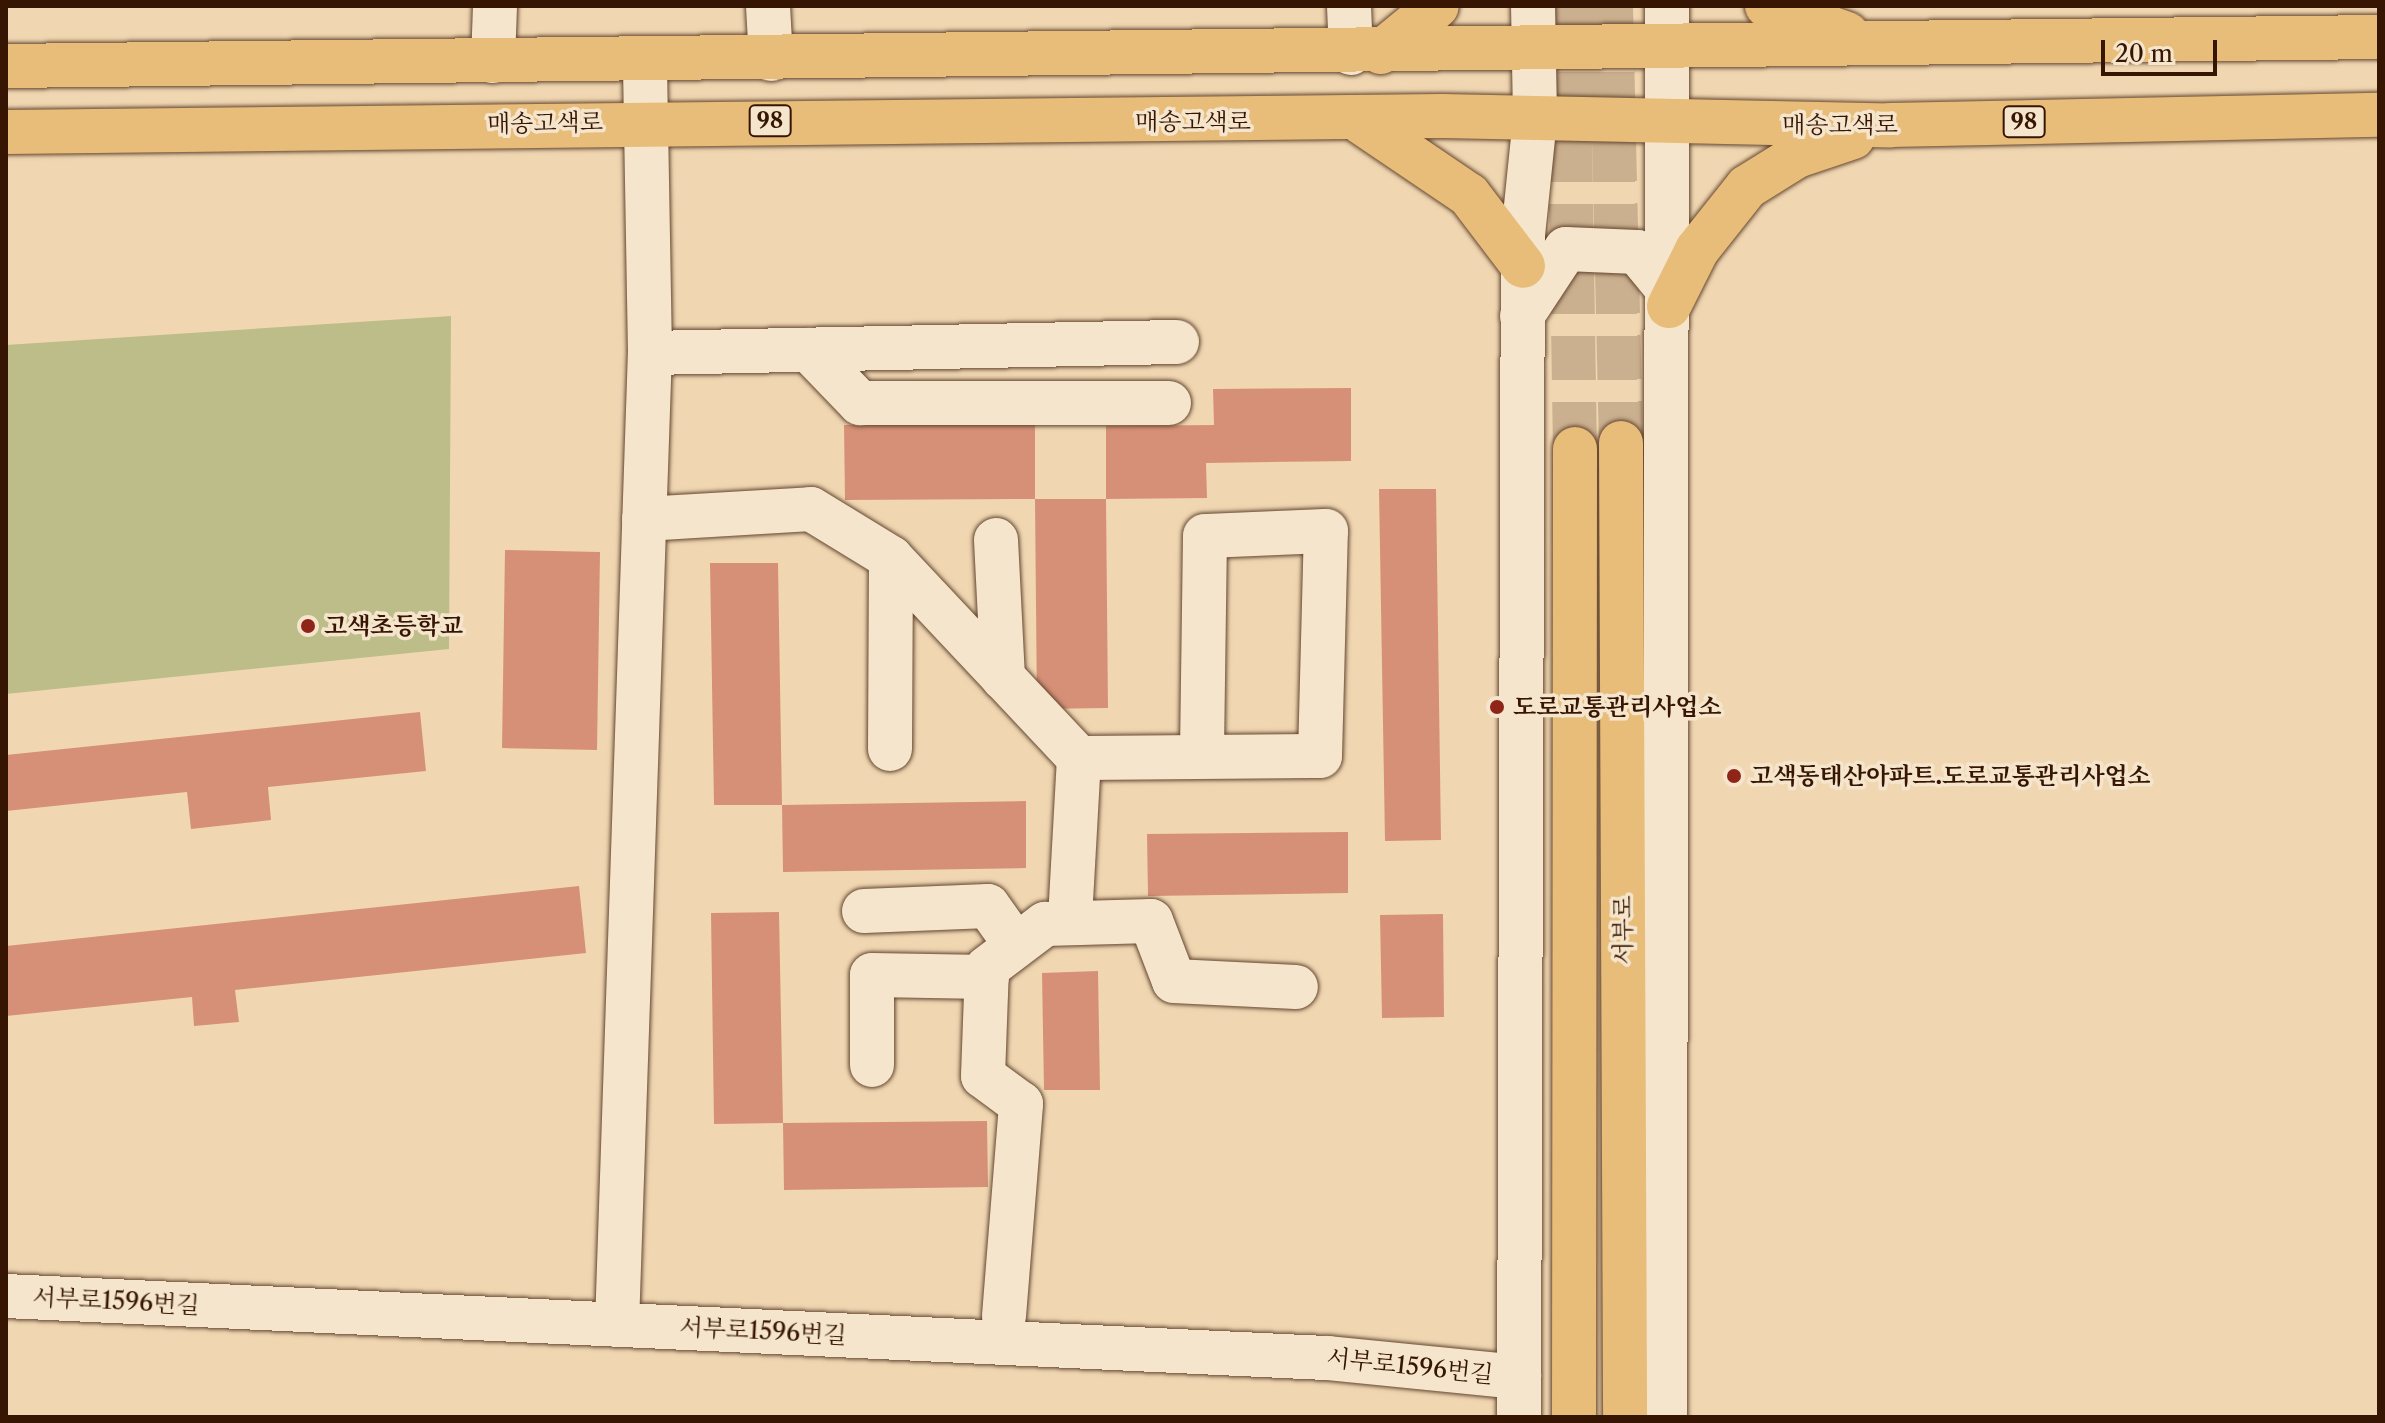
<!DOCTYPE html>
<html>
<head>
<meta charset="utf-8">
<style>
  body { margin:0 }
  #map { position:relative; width:2385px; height:1423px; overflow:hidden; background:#f0d7b2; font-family:"Libre Caslon Text","Noto Serif KR",serif }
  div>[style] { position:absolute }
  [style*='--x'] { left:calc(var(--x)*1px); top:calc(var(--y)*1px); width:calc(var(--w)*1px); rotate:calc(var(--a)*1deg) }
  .green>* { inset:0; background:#bdbd89 }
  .building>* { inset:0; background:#d69077 }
  .major-tunnel>* { height:44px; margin-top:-22px; transform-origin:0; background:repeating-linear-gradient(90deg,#cbb08f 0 44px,transparent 0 66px) }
  .roads { filter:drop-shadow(0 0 2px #64462f) drop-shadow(0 0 2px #64462f) }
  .minor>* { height:44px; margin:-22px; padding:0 22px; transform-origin:22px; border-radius:22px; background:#f5e5cd }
  .major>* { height:44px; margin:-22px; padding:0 22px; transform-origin:22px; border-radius:22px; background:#e8bc79 }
  .dots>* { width:22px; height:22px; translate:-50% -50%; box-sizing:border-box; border:4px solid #f5e5cd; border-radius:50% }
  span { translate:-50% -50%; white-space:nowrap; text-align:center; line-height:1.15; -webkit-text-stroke:7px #f5e5cd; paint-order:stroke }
  .shield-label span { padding:2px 6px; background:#f5e5cd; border:2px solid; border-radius:6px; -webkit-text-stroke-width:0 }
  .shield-label { font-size:22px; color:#361603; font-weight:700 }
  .street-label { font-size:24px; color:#361603 }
  .poi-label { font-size:24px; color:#361603; font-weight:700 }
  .left { translate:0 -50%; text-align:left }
  .frame { position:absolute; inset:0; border:8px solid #361603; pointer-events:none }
  .scale { position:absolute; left:2101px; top:40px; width:116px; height:36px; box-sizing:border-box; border:4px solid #361603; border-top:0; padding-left:10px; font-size:24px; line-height:28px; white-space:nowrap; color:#361603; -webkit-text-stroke:6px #f5e5cd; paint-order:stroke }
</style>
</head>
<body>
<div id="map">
  <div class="green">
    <div style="clip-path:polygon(451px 316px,449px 649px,6px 694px,6px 345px)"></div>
  </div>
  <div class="building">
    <div style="clip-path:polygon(1351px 388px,1351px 461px,1206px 463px,1207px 498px,1106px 499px,1106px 426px,1214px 425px,1213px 389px)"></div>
    <div style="clip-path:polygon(1035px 423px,1035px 499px,845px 500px,844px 425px)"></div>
    <div style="clip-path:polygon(1379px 489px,1436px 489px,1441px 840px,1385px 841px)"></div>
    <div style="clip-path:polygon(1035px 499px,1106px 499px,1108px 708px,1037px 709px)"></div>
    <div style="clip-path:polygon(505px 550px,600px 552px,597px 750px,502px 748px)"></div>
    <div style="clip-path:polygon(710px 563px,778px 563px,782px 805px,1026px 801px,1026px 868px,783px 872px,782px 805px,714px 805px)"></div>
    <div style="clip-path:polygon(420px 712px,426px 771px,268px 787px,271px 820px,191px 829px,187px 792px,6px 811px,6px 755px)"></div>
    <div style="clip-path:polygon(1348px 832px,1348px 893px,1148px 896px,1147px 834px)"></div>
    <div style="clip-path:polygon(579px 886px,586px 953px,235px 990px,239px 1022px,194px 1026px,192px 997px,6px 1016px,6px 946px)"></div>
    <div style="clip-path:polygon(779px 912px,783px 1123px,987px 1121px,988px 1187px,784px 1190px,783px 1123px,714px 1124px,711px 913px)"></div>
    <div style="clip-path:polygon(1443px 914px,1444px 1017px,1382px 1018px,1380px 915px)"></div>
    <div style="clip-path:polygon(1098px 971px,1100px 1090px,1044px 1090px,1042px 973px)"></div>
  </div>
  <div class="major-tunnel">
    <div style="--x:1568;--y:6;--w:443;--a:89.1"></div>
    <div style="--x:1611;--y:6;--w:437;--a:88.7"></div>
  </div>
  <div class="roads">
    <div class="minor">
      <div style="--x:768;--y:6;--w:53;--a:86.8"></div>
      <div style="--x:1349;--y:6;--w:47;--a:87.6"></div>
      <div style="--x:493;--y:61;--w:55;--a:-87.9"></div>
      <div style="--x:1522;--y:316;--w:80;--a:-56.7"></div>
      <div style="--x:1566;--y:249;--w:71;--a:2.4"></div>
      <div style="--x:1637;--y:252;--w:50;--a:50.6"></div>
      <div style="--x:809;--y:350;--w:74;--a:46.1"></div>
      <div style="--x:860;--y:403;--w:309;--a:0"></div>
      <div style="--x:650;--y:353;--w:527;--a:-1.2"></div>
      <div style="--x:644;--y:519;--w:167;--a:-3.4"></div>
      <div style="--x:811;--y:509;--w:94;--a:31.5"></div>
      <div style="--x:891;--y:558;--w:274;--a:46.8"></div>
      <div style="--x:1079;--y:758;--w:163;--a:93.2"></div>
      <div style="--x:996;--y:540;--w:138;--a:87.1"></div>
      <div style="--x:890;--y:749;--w:191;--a:-89.7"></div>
      <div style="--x:1079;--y:758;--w:241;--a:-0.5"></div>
      <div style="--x:1320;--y:756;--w:225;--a:-88.5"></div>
      <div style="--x:1326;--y:531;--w:121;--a:177.6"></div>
      <div style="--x:1205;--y:536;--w:220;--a:90.8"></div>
      <div style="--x:864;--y:911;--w:124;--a:-2.3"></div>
      <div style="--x:988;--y:906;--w:47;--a:54.6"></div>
      <div style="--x:872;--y:1065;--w:90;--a:-90"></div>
      <div style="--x:872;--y:975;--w:115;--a:1"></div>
      <div style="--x:6;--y:1296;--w:1323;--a:2.69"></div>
      <div style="--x:1328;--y:1358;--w:192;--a:5.7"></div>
      <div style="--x:1004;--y:1316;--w:213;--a:-85.4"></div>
      <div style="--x:1021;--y:1104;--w:47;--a:-143.6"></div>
      <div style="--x:983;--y:1076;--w:108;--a:-87.9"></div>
      <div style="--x:987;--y:968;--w:73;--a:-37.2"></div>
      <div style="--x:1045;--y:924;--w:106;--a:-1.6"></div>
      <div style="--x:1151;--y:921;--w:64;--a:69"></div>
      <div style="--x:1174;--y:981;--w:122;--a:2.8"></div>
      <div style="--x:617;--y:1325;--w:973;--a:-88.06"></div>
      <div style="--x:650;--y:353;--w:294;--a:-91"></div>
      <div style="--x:1519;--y:1417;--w:1182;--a:-89.81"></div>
      <div style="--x:1523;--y:235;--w:118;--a:-84.1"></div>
      <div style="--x:1535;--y:118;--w:112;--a:-91"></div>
      <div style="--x:1665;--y:1417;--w:1411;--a:-89.92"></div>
    </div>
    <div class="major">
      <div style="--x:1767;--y:6;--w:85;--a:19.3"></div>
      <div style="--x:1381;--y:52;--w:72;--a:-39.4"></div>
      <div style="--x:6;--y:66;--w:2373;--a:-0.7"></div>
      <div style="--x:1361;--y:122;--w:130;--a:34.1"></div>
      <div style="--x:1469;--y:195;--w:89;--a:52.7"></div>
      <div style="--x:6;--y:132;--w:1436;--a:-0.64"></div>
      <div style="--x:1442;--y:116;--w:448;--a:1.2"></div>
      <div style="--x:1890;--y:125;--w:489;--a:-1.2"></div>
      <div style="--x:1669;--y:306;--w:63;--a:-63.4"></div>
      <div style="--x:1697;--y:250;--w:80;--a:-51.6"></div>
      <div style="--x:1747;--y:187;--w:59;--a:-31.8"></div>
      <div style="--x:1797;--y:156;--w:59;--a:-18.7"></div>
      <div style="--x:1621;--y:443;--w:974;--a:89.76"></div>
      <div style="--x:1574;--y:1417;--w:968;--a:-89.94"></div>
    </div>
  </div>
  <div class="dots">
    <div style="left:308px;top:626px;background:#8f2418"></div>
    <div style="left:1497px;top:707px;background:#8f2418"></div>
    <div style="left:1734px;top:776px;background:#8f2418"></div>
  </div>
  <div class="shield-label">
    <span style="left:770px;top:121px">98</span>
    <span style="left:2024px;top:122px">98</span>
  </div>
  <div class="street-label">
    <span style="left:1193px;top:122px">매송고색로</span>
    <span style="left:545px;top:123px;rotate:-1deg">매송고색로</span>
    <span style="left:1840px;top:125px">매송고색로</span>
    <span style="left:1623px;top:930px;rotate:-90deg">서부로</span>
    <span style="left:116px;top:1301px;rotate:3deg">서부로1596번길</span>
    <span style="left:763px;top:1331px;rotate:3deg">서부로1596번길</span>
    <span style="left:1410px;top:1366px;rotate:6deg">서부로1596번길</span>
  </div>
  <div class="poi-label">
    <span class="left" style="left:324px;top:626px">고색초등학교</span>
    <span class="left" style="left:1513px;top:707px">도로교통관리사업소</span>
    <span class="left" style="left:1750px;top:776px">고색동태산아파트.도로교통관리사업소</span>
  </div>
  <div class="frame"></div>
  <div class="scale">20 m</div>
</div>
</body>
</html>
